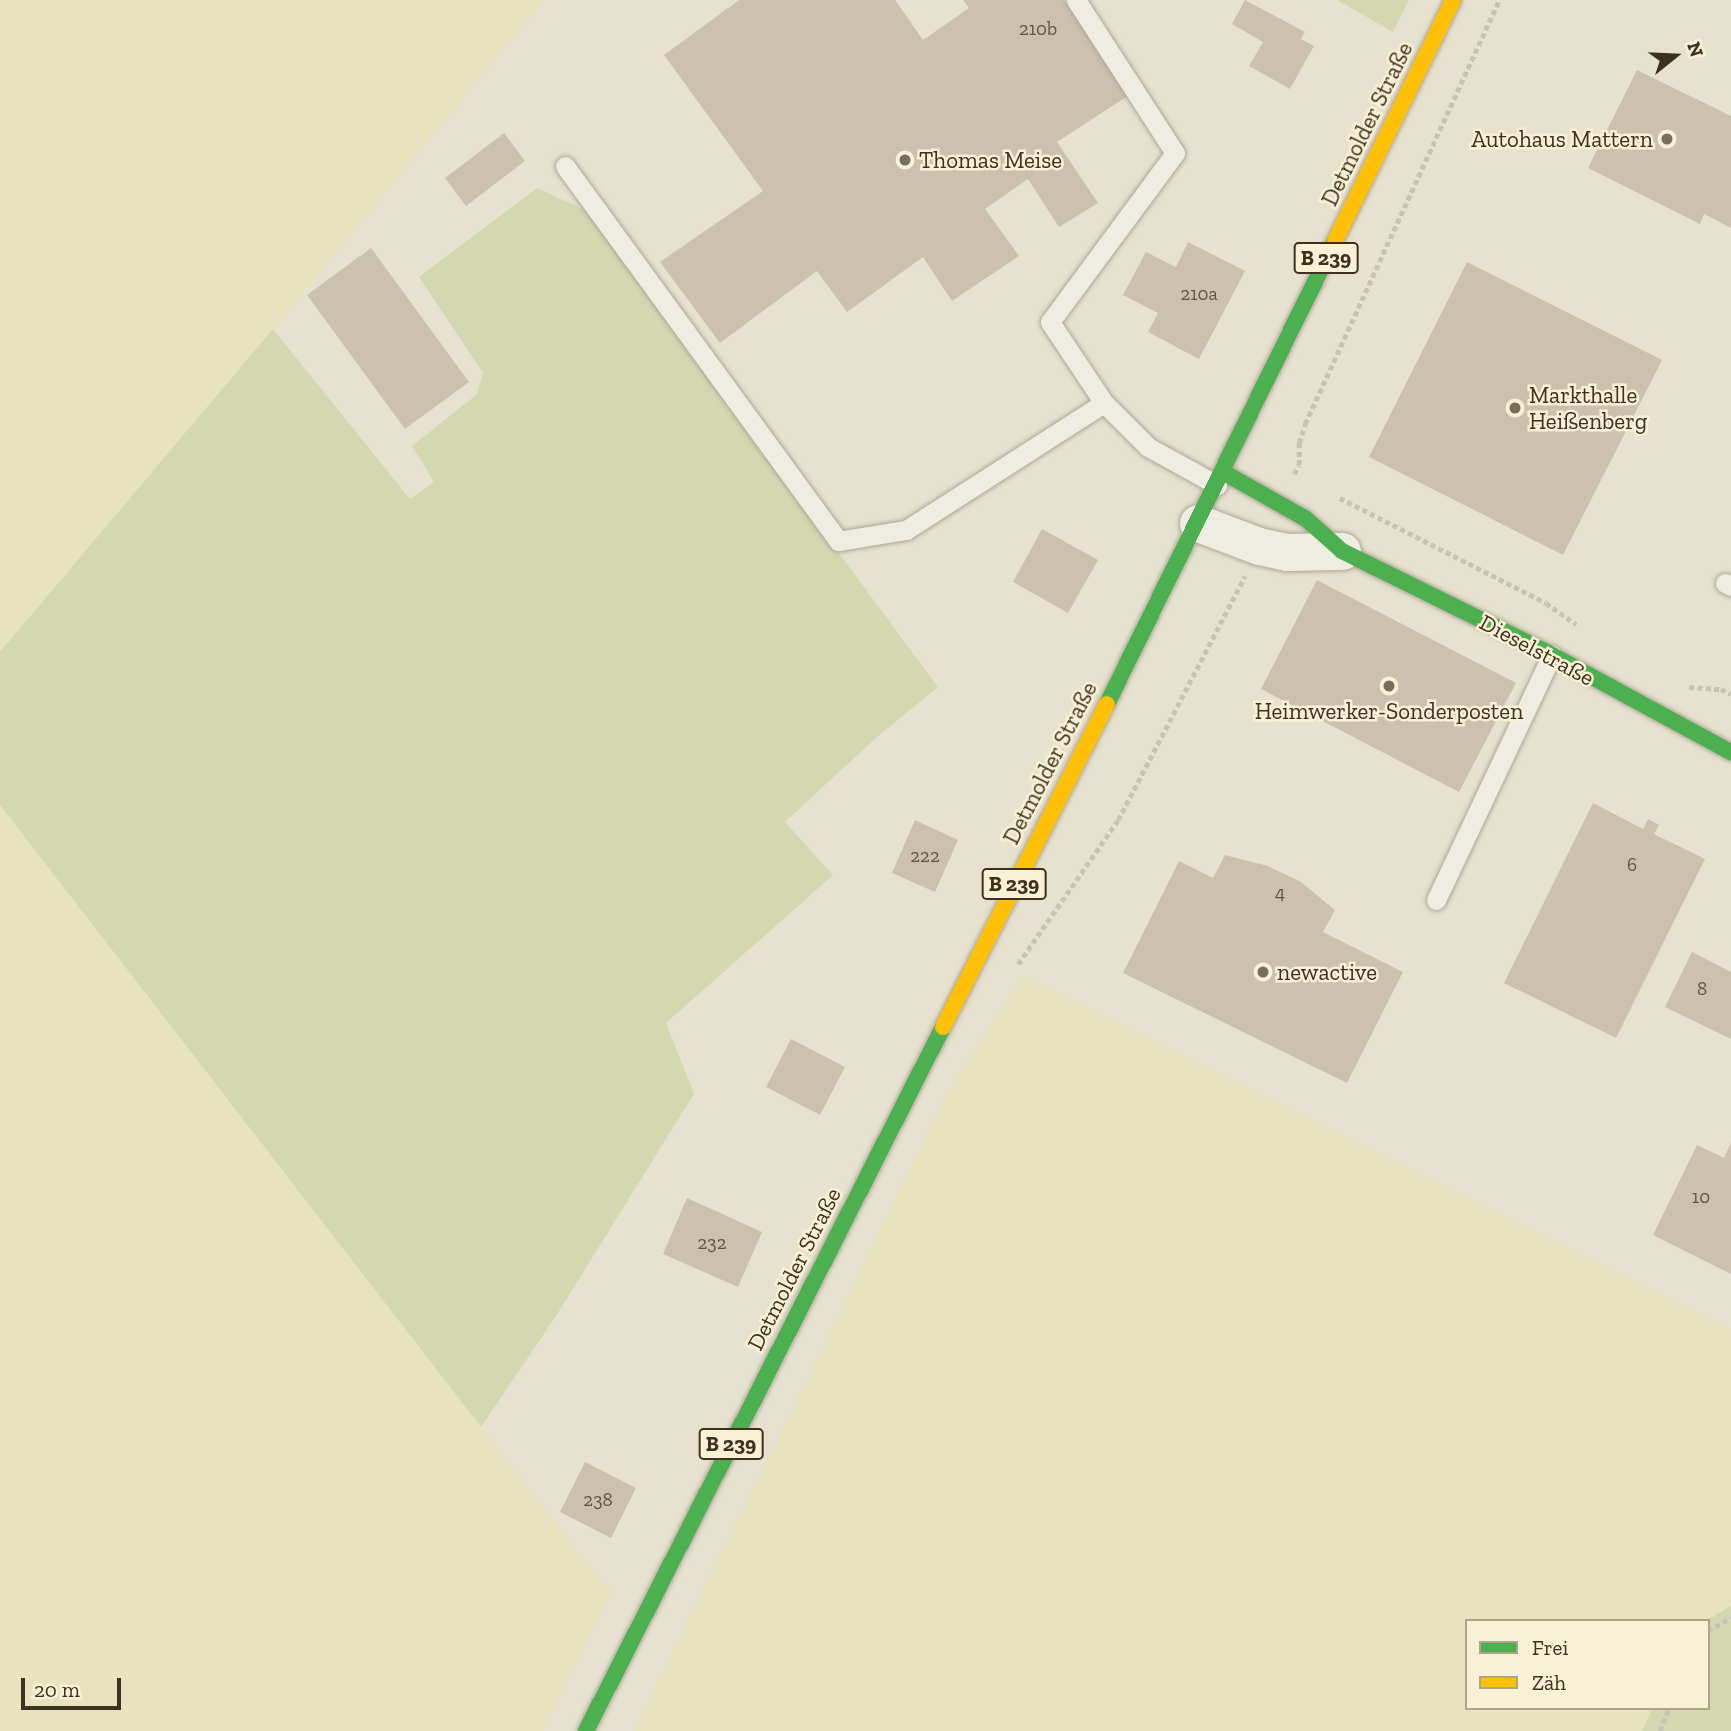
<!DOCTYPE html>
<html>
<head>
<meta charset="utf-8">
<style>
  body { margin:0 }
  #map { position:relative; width:1731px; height:1731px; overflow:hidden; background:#e7e2cf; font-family:"Zilla Slab",serif }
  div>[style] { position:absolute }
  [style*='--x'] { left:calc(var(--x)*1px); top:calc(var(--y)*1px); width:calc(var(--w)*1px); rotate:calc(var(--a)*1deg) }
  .farmland>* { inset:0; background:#e7e3bf }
  .green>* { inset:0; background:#d4d8b1 }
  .building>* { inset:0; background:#ccc0af }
  .path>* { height:4.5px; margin-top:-2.25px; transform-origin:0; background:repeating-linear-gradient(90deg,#c8c3b7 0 5px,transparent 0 8.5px) }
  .roads { filter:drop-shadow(0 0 2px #ada797) drop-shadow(0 0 2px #ada797) }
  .lane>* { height:19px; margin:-9.5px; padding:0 9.5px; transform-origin:9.5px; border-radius:9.5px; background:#efece1 }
  .street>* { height:37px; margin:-18.5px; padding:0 18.5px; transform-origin:18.5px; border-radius:18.5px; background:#efece1 }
  .fast>* { height:16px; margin:-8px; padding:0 8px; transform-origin:8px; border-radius:8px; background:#4caf50 }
  .slow>* { height:16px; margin:-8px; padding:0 8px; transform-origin:8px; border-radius:8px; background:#ffc107 }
  .dots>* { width:19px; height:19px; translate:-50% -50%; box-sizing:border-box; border:4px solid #f8f1d5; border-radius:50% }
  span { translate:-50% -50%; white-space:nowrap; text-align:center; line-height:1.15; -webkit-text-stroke:5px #f8f1d5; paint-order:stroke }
  .number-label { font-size:19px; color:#615442 }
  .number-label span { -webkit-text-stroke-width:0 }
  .shield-label span { padding:2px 5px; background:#f8f1d5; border:2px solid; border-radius:5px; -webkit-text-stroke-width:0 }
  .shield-label { font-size:21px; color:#3d301e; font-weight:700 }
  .street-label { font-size:23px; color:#3d301e }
  .poi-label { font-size:23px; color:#3d301e }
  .right { translate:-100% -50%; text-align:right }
  .left { translate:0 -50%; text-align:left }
  .legend { position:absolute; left:1465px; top:1619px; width:245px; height:91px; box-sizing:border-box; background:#f8f1d5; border:2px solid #ada48c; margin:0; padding:9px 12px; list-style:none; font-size:21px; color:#3d301e }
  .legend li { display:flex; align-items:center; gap:14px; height:35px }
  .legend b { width:35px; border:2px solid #ada48c }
  .north { position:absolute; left:1640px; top:21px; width:70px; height:70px; -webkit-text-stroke:5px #f8f1d5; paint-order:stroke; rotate:72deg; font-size:19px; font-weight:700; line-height:28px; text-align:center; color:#3d301e }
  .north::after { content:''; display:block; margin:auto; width:24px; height:32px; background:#3d301e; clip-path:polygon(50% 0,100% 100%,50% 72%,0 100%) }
  .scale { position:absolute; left:21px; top:1678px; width:100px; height:32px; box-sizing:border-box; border:4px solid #3d301e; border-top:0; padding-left:9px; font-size:21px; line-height:24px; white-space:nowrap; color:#3d301e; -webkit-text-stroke:5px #f8f1d5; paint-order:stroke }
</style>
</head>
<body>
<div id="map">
  <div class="farmland">
    <div style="clip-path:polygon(0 0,543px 0,273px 329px,0 652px)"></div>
    <div style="clip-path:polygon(0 805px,582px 1558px,611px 1590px,544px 1731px,0 1731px)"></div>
    <div style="clip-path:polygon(1023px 975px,1731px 1329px,1731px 1606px,1705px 1621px,1467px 1621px,1467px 1708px,1653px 1708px,1642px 1731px,634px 1731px,948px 1092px)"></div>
  </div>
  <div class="green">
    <div style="clip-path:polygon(1337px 0,1409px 0,1393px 32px)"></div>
    <div style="clip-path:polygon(537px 188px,585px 210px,938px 687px,877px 737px,785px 822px,833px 875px,666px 1023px,694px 1094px,554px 1319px,481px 1427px,0 805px,0 652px,273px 329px,410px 499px,434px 482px,412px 446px,476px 395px,483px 373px,419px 277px)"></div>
    <div style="clip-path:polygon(1731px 1606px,1731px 1731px,1642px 1731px,1653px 1708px,1708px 1708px,1708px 1621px,1705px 1621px)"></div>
  </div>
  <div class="building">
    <div style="clip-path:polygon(739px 0,895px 0,923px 40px,969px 8px,963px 0,1064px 0,1128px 96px,1057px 142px,1098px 203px,1059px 227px,1028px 179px,985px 209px,1019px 256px,952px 301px,923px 257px,847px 312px,817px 271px,720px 343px,660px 262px,763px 191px,664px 55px)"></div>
    <div style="clip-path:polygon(1245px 0,1305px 32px,1301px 39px,1314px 46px,1290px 89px,1249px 66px,1263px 42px,1232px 24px)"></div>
    <div style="clip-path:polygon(1637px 70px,1731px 116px,1731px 228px,1704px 214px,1700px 224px,1588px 168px)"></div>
    <div style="clip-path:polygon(504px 133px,525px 161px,466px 206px,445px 178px)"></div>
    <div style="clip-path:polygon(1188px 242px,1245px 271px,1199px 359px,1148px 332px,1158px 313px,1123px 295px,1146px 252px,1176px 267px)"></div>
    <div style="clip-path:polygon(371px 248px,469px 382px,405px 429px,307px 295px)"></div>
    <div style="clip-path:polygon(1467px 262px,1662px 360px,1563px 555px,1369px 457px)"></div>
    <div style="clip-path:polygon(1042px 529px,1098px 560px,1068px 613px,1013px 582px)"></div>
    <div style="clip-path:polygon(1317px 580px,1516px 683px,1459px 792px,1261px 689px)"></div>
    <div style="clip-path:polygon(1593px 803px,1643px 829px,1648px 819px,1659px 825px,1654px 834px,1705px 859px,1616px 1038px,1504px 983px)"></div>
    <div style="clip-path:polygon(915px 820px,958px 840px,935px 892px,892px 873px)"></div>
    <div style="clip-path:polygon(1225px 855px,1268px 866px,1301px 882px,1335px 910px,1323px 932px,1403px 972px,1347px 1083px,1123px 973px,1179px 861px,1213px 878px)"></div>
    <div style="clip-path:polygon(1692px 952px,1731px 972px,1731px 1039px,1665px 1007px)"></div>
    <div style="clip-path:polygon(791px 1039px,845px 1067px,820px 1115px,766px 1087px)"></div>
    <div style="clip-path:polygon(1731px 1143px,1731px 1274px,1653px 1235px,1697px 1145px,1724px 1158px)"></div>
    <div style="clip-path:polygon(687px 1198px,762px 1232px,738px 1287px,663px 1254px)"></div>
    <div style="clip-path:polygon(585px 1462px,636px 1488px,611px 1538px,560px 1512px)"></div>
  </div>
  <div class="path">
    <div style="--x:1294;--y:474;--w:10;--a:-61"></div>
    <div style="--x:1299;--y:465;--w:22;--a:-90"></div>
    <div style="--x:1299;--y:443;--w:20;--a:-72"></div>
    <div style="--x:1305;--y:424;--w:466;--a:-65.4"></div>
    <div style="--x:1340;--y:498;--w:231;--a:27"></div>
    <div style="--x:1546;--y:603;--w:37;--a:35"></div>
    <div style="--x:1689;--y:687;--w:32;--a:4"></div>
    <div style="--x:1721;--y:689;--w:11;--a:27"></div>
    <div style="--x:1018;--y:964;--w:175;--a:-55.2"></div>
    <div style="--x:1118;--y:820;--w:275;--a:-62.5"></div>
    <div style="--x:1708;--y:1631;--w:27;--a:-31"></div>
    <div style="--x:1660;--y:1731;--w:25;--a:-69"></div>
  </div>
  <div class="roads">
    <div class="lane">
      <div style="--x:1076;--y:0;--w:182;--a:57.1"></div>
      <div style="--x:1175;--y:153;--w:210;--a:126.5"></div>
      <div style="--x:1050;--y:322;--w:97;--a:56.3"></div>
      <div style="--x:565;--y:166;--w:464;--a:53.9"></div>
      <div style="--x:838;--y:541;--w:69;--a:-9.2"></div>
      <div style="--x:906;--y:530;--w:235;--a:-32.7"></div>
      <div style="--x:1104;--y:403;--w:62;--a:45"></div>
      <div style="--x:1148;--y:447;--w:79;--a:28.8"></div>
      <div style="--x:1725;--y:583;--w:7;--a:27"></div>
      <div style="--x:1436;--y:900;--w:271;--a:-64.7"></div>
    </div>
    <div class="street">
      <div style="--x:1198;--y:523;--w:65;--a:20.7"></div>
      <div style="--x:1259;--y:546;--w:29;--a:12"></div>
      <div style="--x:1287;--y:552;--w:55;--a:-1"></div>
    </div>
    <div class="fast">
      <div style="--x:1223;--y:472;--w:95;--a:29.5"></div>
      <div style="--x:1306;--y:519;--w:48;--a:41.6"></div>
      <div style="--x:1342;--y:551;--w:234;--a:26.3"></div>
      <div style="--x:1552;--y:655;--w:204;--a:28.5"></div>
      <div style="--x:1107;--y:704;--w:516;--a:-63.78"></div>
      <div style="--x:586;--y:1731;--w:789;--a:-63.11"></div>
    </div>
    <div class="slow">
      <div style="--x:1335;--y:241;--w:268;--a:-63.9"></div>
      <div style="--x:943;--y:1027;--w:362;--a:-63.1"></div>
    </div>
  </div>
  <div class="dots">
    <div style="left:1667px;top:139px;background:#786e5c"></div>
    <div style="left:905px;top:160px;background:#786e5c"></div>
    <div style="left:1515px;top:408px;background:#786e5c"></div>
    <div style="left:1389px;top:686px;background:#786e5c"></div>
    <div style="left:1263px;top:972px;background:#786e5c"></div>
  </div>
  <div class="number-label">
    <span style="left:1038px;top:29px">210b</span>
    <span style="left:1199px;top:294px">210a</span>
    <span style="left:925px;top:856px">222</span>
    <span style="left:1632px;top:865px">6</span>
    <span style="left:1280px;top:893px">4</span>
    <span style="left:1702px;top:989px">8</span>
    <span style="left:1701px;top:1197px">10</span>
    <span style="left:712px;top:1243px">232</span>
    <span style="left:598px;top:1500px">238</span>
  </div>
  <div class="shield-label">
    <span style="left:1326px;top:258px">B 239</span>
    <span style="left:1014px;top:884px">B 239</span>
    <span style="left:731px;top:1444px">B 239</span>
  </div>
  <div class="street-label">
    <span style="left:1367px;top:124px;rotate:-64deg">Detmolder Straße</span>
    <span style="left:1537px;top:650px;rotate:28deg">Dieselstraße</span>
    <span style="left:1050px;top:763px;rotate:-63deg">Detmolder Straße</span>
    <span style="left:794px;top:1269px;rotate:-63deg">Detmolder Straße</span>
  </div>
  <div class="poi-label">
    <span class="right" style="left:1653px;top:139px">Autohaus Mattern</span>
    <span class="left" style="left:919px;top:160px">Thomas Meise</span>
    <span class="left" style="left:1529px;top:408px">Markthalle<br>Heißenberg</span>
    <span style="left:1389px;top:711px">Heimwerker-Sonderposten</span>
    <span class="left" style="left:1277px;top:972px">newactive</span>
  </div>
  <ul class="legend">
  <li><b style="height:9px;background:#4caf50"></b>Frei</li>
  <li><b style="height:9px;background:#ffc107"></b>Zäh</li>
  </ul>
  <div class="north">N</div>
  <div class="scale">20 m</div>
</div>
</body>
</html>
